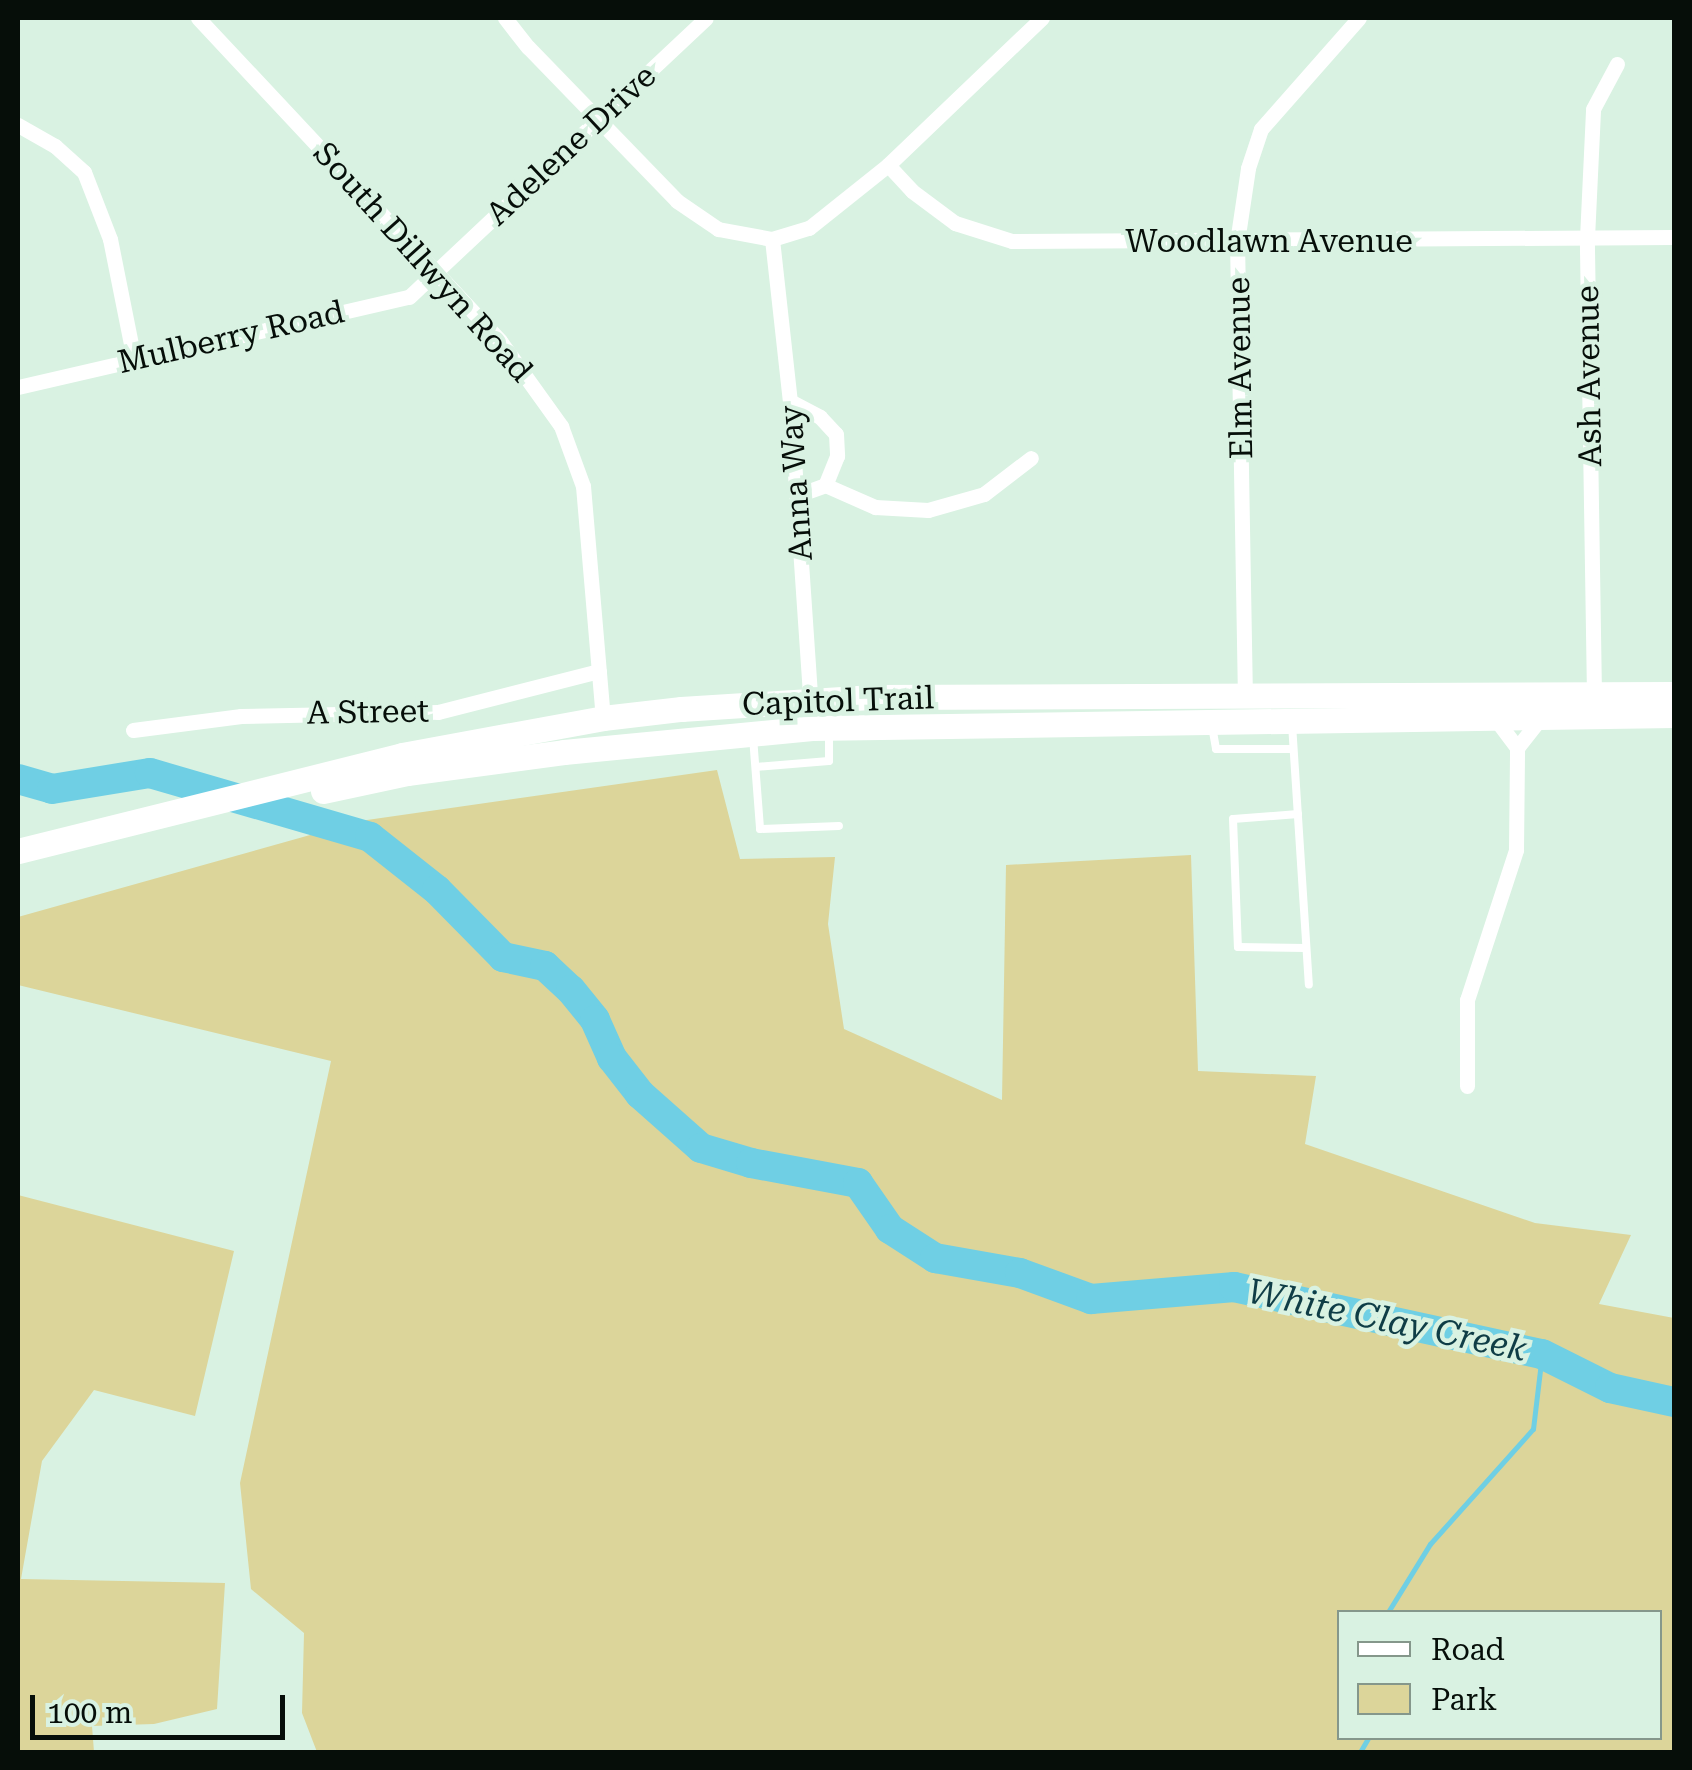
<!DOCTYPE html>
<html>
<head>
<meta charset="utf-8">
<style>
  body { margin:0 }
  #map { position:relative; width:1692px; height:1770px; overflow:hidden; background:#d9f2e2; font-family:"Roboto Serif",serif }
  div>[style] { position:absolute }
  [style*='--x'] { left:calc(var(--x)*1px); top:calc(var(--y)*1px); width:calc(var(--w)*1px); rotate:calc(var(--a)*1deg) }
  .green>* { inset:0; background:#dcd59a }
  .stream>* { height:5px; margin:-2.5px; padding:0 2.5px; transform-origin:2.5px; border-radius:2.5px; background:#6fcfe4 }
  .river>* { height:30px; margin:-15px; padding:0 15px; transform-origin:15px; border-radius:15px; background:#6fcfe4 }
  .lane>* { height:8px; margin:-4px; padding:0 4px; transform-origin:4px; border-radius:4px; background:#fff }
  .street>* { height:15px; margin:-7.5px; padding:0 7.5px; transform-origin:7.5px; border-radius:7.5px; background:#fff }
  .primary>* { height:25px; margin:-12.5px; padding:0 12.5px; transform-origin:12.5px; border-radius:12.5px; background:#fff }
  span { translate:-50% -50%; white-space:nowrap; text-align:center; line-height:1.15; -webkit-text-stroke:9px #d9f2e2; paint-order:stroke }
  .street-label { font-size:32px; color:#060e09 }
  .water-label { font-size:35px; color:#0f3d46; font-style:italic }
  .frame { position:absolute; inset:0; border:20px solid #060e09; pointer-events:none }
  .legend { position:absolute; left:1337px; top:1610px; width:325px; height:130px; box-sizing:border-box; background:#d9f2e2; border:2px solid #85978b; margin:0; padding:12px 18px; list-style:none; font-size:30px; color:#060e09 }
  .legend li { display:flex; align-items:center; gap:20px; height:50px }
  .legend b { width:50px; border:2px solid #85978b }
  .scale { position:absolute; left:30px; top:1695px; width:255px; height:45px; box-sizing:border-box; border:5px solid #060e09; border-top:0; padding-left:12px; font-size:30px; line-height:35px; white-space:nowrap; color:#060e09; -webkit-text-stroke:8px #d9f2e2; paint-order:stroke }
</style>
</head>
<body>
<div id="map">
  <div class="green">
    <div style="clip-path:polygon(evenodd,717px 770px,740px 859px,835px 857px,828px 924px,844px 1029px,1002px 1100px,1006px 865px,1191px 855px,1198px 1071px,1316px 1076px,1305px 1144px,1535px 1223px,1631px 1235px,1599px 1304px,1674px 1318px,1674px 1752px,317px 1752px,302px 1713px,304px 1633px,251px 1589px,240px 1483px,331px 1061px,18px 985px,18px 917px,360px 821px,717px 770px,1340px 1612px,1660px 1612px,1660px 1738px,1340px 1738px,1340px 1612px)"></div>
    <div style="clip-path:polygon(18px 1195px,234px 1251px,195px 1416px,94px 1390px,42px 1461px,21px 1579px,225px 1583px,217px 1709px,154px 1724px,92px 1726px,94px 1752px,18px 1752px)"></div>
  </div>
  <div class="stream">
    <div style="--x:1388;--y:1612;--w:80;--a:-58.3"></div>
    <div style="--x:1430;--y:1544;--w:154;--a:-48.2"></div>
    <div style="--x:1533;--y:1429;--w:76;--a:-83.2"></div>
    <div style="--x:1360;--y:1752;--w:16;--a:-60"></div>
  </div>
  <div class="river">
    <div style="--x:18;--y:779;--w:35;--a:16"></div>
    <div style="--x:52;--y:789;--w:99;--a:-9.3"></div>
    <div style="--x:150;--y:773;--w:229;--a:16.2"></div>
    <div style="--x:370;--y:837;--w:85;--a:38.3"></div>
    <div style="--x:437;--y:890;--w:94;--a:45.4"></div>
    <div style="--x:503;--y:957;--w:43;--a:12.1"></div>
    <div style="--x:545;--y:966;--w:35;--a:43"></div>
    <div style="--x:571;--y:990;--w:38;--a:51"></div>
    <div style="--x:595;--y:1020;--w:42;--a:65.9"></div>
    <div style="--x:612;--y:1058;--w:46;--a:52.1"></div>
    <div style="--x:640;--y:1094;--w:81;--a:41.5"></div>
    <div style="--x:701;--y:1148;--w:52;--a:16.7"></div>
    <div style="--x:751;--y:1163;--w:109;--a:10.6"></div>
    <div style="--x:858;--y:1183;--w:56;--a:55.2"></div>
    <div style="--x:890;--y:1229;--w:54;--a:32.8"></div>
    <div style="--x:935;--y:1258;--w:86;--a:10"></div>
    <div style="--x:1020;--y:1273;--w:76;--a:20.1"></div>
    <div style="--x:1091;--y:1299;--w:144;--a:-4.8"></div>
    <div style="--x:1234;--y:1287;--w:315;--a:12.3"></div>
    <div style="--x:1542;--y:1354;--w:76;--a:26.6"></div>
    <div style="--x:1610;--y:1388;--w:66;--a:12.3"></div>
  </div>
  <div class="lane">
    <div style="--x:1292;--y:724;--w:261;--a:86.3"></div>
    <div style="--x:1212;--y:726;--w:23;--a:80"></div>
    <div style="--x:1216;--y:749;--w:77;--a:0"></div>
    <div style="--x:753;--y:737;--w:92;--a:85.6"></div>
    <div style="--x:760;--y:829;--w:79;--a:-2.2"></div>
    <div style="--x:756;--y:767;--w:73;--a:-4.7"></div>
    <div style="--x:829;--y:761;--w:27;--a:-90"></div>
    <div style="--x:1298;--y:814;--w:65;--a:175.6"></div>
    <div style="--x:1233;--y:819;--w:128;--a:87.8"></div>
    <div style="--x:1238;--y:947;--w:68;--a:0.8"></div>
  </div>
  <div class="street">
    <div style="--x:198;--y:18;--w:442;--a:46.9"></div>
    <div style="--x:500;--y:341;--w:105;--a:54.3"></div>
    <div style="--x:561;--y:426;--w:64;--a:69.9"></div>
    <div style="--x:583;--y:486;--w:233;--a:85.1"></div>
    <div style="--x:505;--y:18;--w:37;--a:52"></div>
    <div style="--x:528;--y:47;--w:214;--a:45.9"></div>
    <div style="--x:677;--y:201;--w:50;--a:34.3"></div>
    <div style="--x:718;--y:229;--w:55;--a:10.5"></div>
    <div style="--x:772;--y:239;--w:39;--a:-17"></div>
    <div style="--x:809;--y:228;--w:101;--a:-38.6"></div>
    <div style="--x:888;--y:165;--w:213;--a:-43.7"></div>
    <div style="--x:18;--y:125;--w:43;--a:29.6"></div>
    <div style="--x:55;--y:146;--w:39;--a:42"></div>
    <div style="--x:84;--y:172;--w:72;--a:68.8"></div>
    <div style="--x:110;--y:239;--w:122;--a:78.7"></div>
    <div style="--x:888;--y:165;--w:35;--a:47"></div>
    <div style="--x:912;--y:191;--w:54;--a:36.7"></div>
    <div style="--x:955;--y:223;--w:60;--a:17.5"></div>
    <div style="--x:1012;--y:241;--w:662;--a:-0.35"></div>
    <div style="--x:772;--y:239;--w:163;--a:83.7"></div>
    <div style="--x:790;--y:401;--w:308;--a:86.1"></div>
    <div style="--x:18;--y:387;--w:401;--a:-13"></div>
    <div style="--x:409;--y:297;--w:407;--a:-43.2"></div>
    <div style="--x:790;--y:401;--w:34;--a:28"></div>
    <div style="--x:820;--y:417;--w:23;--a:47"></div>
    <div style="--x:836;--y:434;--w:22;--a:87"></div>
    <div style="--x:837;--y:456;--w:31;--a:112"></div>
    <div style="--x:798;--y:495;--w:29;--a:-20"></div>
    <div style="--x:825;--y:485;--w:55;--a:23.7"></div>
    <div style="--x:875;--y:507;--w:53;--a:3.2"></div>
    <div style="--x:928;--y:510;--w:58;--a:-15.9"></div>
    <div style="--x:984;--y:494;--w:59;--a:-37.5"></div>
    <div style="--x:1594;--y:695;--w:457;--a:-90.9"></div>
    <div style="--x:1587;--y:238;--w:129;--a:-87.3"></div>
    <div style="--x:1593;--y:109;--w:51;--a:-61.9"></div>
    <div style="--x:1245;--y:699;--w:457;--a:-91"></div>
    <div style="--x:1237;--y:242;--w:75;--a:-81.5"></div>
    <div style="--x:1248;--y:168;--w:41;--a:-71.6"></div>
    <div style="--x:1261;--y:129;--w:148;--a:-48.6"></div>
    <div style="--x:1494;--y:717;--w:39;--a:53"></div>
    <div style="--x:1517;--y:748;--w:39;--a:-52"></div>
    <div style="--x:133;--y:730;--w:109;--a:-7.4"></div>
    <div style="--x:241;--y:716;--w:197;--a:-1.2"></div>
    <div style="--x:438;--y:712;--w:166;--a:-14.3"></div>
    <div style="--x:1467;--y:1086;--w:86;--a:-90"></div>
    <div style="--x:1467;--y:1000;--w:158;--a:-71.9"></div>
    <div style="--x:1516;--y:850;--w:102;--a:-89.4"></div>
  </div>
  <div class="primary">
    <div style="--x:323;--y:791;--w:86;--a:-12.1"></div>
    <div style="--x:407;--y:773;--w:158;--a:-7.6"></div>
    <div style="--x:564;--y:752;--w:249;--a:-5.5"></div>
    <div style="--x:812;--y:728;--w:862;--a:-0.86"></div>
    <div style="--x:18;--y:851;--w:396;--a:-14"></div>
    <div style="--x:402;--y:755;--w:204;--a:-10.4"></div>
    <div style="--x:603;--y:718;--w:79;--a:-6.6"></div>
    <div style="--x:681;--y:709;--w:193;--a:-3.6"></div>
    <div style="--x:874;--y:697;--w:800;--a:-0.21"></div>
  </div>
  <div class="street-label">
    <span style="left:571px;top:145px;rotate:-43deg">Adelene Drive</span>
    <span style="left:1269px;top:241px">Woodlawn Avenue</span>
    <span style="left:423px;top:262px;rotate:48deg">South Dillwyn Road</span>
    <span style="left:231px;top:337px;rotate:-13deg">Mulberry Road</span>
    <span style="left:1240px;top:368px;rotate:-91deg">Elm Avenue</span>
    <span style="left:1589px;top:376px;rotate:-91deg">Ash Avenue</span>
    <span style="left:796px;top:483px;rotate:-94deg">Anna Way</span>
    <span style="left:838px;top:701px;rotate:-2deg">Capitol Trail</span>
    <span style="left:368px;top:712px;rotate:-1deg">A Street</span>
  </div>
  <div class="water-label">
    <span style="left:1387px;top:1321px;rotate:12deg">White Clay Creek</span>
  </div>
  <div class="frame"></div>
  <ul class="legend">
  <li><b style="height:12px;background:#fff"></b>Road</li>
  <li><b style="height:28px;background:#dcd59a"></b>Park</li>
  </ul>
  <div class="scale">100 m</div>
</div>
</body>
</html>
